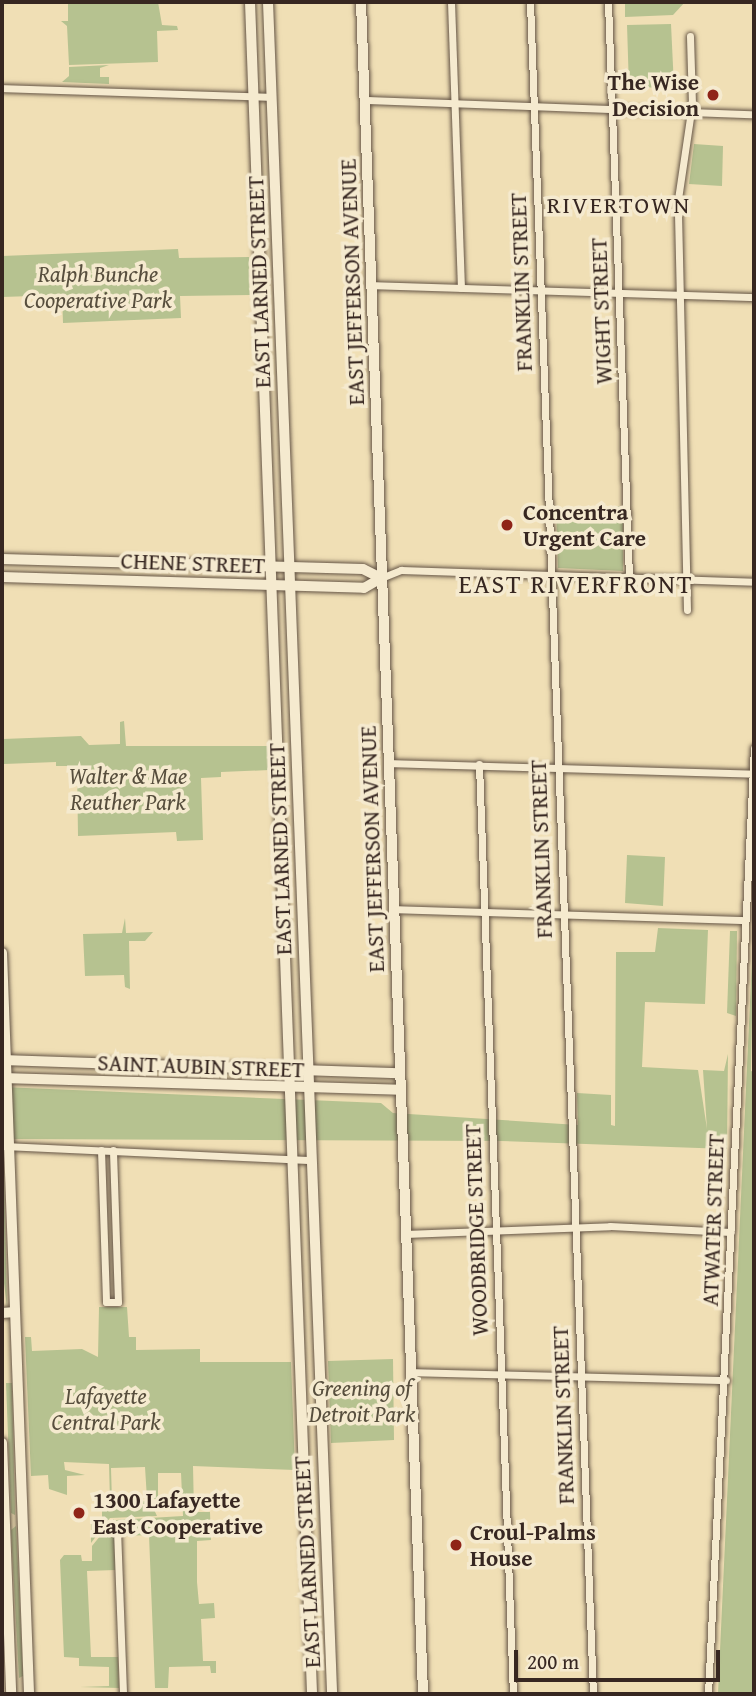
<!DOCTYPE html>
<html>
<head>
<meta charset="utf-8">
<style>
  body { margin:0 }
  #map { position:relative; width:756px; height:1696px; overflow:hidden; background:#f0dfb5; font-family:"Gentium Book Plus",serif }
  div>[style] { position:absolute }
  [style*='--x'] { left:calc(var(--x)*1px); top:calc(var(--y)*1px); width:calc(var(--w)*1px); rotate:calc(var(--a)*1deg) }
  .green>* { inset:0; background:#b6c290 }
  .roads { filter:drop-shadow(0 0 2px #655546) drop-shadow(0 0 2px #655546) }
  .street>* { height:7px; margin:-3.5px; padding:0 3.5px; transform-origin:3.5px; border-radius:3.5px; background:#f5eacf }
  .secondary>* { height:10px; margin:-5px; padding:0 5px; transform-origin:5px; border-radius:5px; background:#f5eacf }
  .dots>* { width:19px; height:19px; translate:-50% -50%; box-sizing:border-box; border:4px solid #f5eacf; border-radius:50% }
  span { translate:-50% -50%; white-space:nowrap; text-align:center; line-height:1.15; -webkit-text-stroke:7px #f5eacf; paint-order:stroke }
  .poi-label { font-size:23px; color:#372721; font-weight:700 }
  .right { translate:-100% -50%; text-align:right }
  .left { translate:0 -50%; text-align:left }
  .park-label { font-size:23px; color:#574e3d; font-style:italic }
  .street-label { font-size:23px; color:#372721 }
  .neighbourhood-label { font-size:24px; color:#372721; letter-spacing:2px }
  .quarter-label { font-size:26px; color:#372721; letter-spacing:2px }
  .frame { position:absolute; inset:0; border:4px solid #372721; pointer-events:none }
  .scale { position:absolute; left:514px; top:1650px; width:206px; height:32px; box-sizing:border-box; border:4px solid #372721; border-top:0; padding-left:9px; font-size:21px; line-height:24px; white-space:nowrap; color:#372721; -webkit-text-stroke:5px #f5eacf; paint-order:stroke }
</style>
</head>
<body>
<div id="map">
  <div class="green">
    <div style="clip-path:polygon(68px 2px,158px 2px,162px 25px,177px 26px,178px 30px,157px 31px,158px 62px,69px 65px,67px 26px,61px 21px,68px 21px)"></div>
    <div style="clip-path:polygon(625px 2px,685px 2px,673px 15px,625px 17px)"></div>
    <div style="clip-path:polygon(671px 24px,674px 87px,629px 88px,627px 25px)"></div>
    <div style="clip-path:polygon(109px 65px,100px 68px,100px 77px,109px 77px,109px 84px,62px 82px,69px 76px,69px 67px)"></div>
    <div style="clip-path:polygon(694px 144px,723px 146px,722px 186px,689px 184px)"></div>
    <div style="clip-path:polygon(178px 249px,179px 258px,249px 257px,250px 295px,180px 296px,181px 318px,63px 323px,62px 295px,2px 297px,2px 256px)"></div>
    <div style="clip-path:polygon(623px 506px,623px 571px,558px 568px,556px 508px)"></div>
    <div style="clip-path:polygon(124px 721px,126px 746px,268px 746px,269px 770px,221px 772px,221px 777px,201px 778px,203px 840px,177px 841px,176px 832px,78px 836px,77px 766px,56px 766px,56px 762px,4px 764px,3px 739px,81px 736px,89px 745px,120px 744px,120px 722px)"></div>
    <div style="clip-path:polygon(627px 855px,665px 857px,663px 906px,625px 903px)"></div>
    <div style="clip-path:polygon(754px 916px,751px 1071px,754px 1072px,754px 1694px,718px 1694px)"></div>
    <div style="clip-path:polygon(125px 918px,126px 933px,153px 932px,145px 941px,129px 941px,130px 989px,125px 987px,124px 975px,85px 976px,83px 934px,122px 933px)"></div>
    <div style="clip-path:polygon(658px 928px,708px 930px,705px 1004px,645px 1002px,642px 1067px,698px 1070px,707px 1129px,703px 1070px,724px 1071px,728px 1054px,727px 1149px,501px 1141px,2px 1139px,2px 1087px,381px 1103px,393px 1113px,578px 1125px,577px 1093px,611px 1095px,611px 1125px,615px 1126px,616px 952px,655px 952px)"></div>
    <div style="clip-path:polygon(730px 931px,737px 931px,736px 1016px,727px 1013px)"></div>
    <div style="clip-path:polygon(2px 1166px,4px 1168px,7px 1307px,2px 1267px)"></div>
    <div style="clip-path:polygon(99px 1307px,127px 1307px,129px 1337px,136px 1337px,136px 1350px,200px 1349px,200px 1362px,291px 1362px,295px 1470px,193px 1466px,194px 1512px,210px 1512px,211px 1540px,197px 1541px,197px 1582px,199px 1604px,214px 1603px,215px 1618px,201px 1619px,203px 1661px,216px 1661px,216px 1673px,211px 1673px,210px 1666px,169px 1667px,168px 1688px,155px 1688px,149px 1535px,122px 1536px,116px 1520px,183px 1516px,181px 1473px,158px 1473px,158px 1499px,147px 1499px,145px 1467px,111px 1468px,112px 1502px,150px 1501px,157px 1516px,110px 1518px,91px 1543px,91px 1523px,102px 1520px,102px 1501px,110px 1501px,109px 1464px,64px 1462px,65px 1470px,85px 1475px,67px 1476px,67px 1495px,49px 1489px,48px 1475px,31px 1476px,25px 1337px,31px 1337px,32px 1351px,82px 1349px,98px 1357px)"></div>
    <div style="clip-path:polygon(393px 1359px,394px 1440px,331px 1443px,328px 1361px)"></div>
    <div style="clip-path:polygon(6px 1383px,12px 1383px,15px 1515px,11px 1513px)"></div>
    <div style="clip-path:polygon(114px 1519px,115px 1570px,87px 1571px,91px 1657px,118px 1657px,119px 1688px,80px 1687px,109px 1686px,109px 1667px,79px 1666px,79px 1658px,64px 1657px,60px 1560px,64px 1555px,81px 1555px,82px 1561px,92px 1561px,92px 1546px)"></div>
    <div style="clip-path:polygon(16px 1526px,23px 1676px,19px 1678px,11px 1530px)"></div>
  </div>
  <div class="roads">
    <div class="street">
      <div style="--x:451;--y:2;--w:286;--a:88"></div>
      <div style="--x:530;--y:2;--w:1693;--a:87.87"></div>
      <div style="--x:608;--y:2;--w:575;--a:87.91"></div>
      <div style="--x:2;--y:88;--w:269;--a:1.9"></div>
      <div style="--x:364;--y:100;--w:390;--a:2.1"></div>
      <div style="--x:371;--y:285;--w:383;--a:1.8"></div>
      <div style="--x:381;--y:578;--w:22;--a:-22"></div>
      <div style="--x:401;--y:570;--w:353;--a:1.9"></div>
      <div style="--x:687;--y:610;--w:411;--a:-91.3"></div>
      <div style="--x:678;--y:199;--w:96;--a:-81.6"></div>
      <div style="--x:692;--y:104;--w:68;--a:-91.7"></div>
      <div style="--x:389;--y:763;--w:363;--a:1.7"></div>
      <div style="--x:479;--y:764;--w:931;--a:87.91"></div>
      <div style="--x:393;--y:909;--w:352;--a:1.8"></div>
      <div style="--x:2;--y:1146;--w:308;--a:2.6"></div>
      <div style="--x:101;--y:1150;--w:152;--a:88.1"></div>
      <div style="--x:106;--y:1302;--w:12;--a:0"></div>
      <div style="--x:118;--y:1302;--w:152;--a:-91.9"></div>
      <div style="--x:405;--y:1234;--w:205;--a:-2.2"></div>
      <div style="--x:610;--y:1226;--w:121;--a:2.8"></div>
      <div style="--x:410;--y:1372;--w:316;--a:1.5"></div>
      <div style="--x:117;--y:1529;--w:165;--a:87.9"></div>
      <div style="--x:708;--y:1694;--w:947;--a:-87.22"></div>
    </div>
    <div class="secondary">
      <div style="--x:250;--y:2;--w:1693;--a:87.9"></div>
      <div style="--x:268;--y:2;--w:1693;--a:87.83"></div>
      <div style="--x:361;--y:2;--w:1693;--a:87.9"></div>
      <div style="--x:2;--y:559;--w:361;--a:1.6"></div>
      <div style="--x:363;--y:569;--w:20;--a:27"></div>
      <div style="--x:2;--y:577;--w:362;--a:1.7"></div>
      <div style="--x:364;--y:588;--w:20;--a:-30"></div>
      <div style="--x:2;--y:953;--w:741;--a:87.91"></div>
      <div style="--x:2;--y:1060;--w:397;--a:1.9"></div>
      <div style="--x:2;--y:1078;--w:398;--a:1.7"></div>
      <div style="--x:2;--y:1313;--w:13;--a:-4"></div>
      <div style="--x:2;--y:1443;--w:251;--a:87.9"></div>
    </div>
  </div>
  <div class="dots">
    <div style="left:713px;top:95px;background:#8f2418"></div>
    <div style="left:507px;top:525px;background:#8f2418"></div>
    <div style="left:79px;top:1513px;background:#8f2418"></div>
    <div style="left:456px;top:1545px;background:#8f2418"></div>
  </div>
  <div class="poi-label">
    <span class="right" style="left:699px;top:95px">The Wise<br>Decision</span>
    <span class="left" style="left:523px;top:525px">Concentra<br>Urgent Care</span>
    <span class="left" style="left:93px;top:1513px">1300 Lafayette<br>East Cooperative</span>
    <span class="left" style="left:470px;top:1545px">Croul-Palms<br>House</span>
  </div>
  <div class="park-label">
    <span style="left:98px;top:287px">Ralph Bunche<br>Cooperative Park</span>
    <span style="left:128px;top:789px">Walter &amp; Mae<br>Reuther Park</span>
    <span style="left:362px;top:1401px">Greening of<br>Detroit Park</span>
    <span style="left:106px;top:1409px">Lafayette<br>Central Park</span>
  </div>
  <div class="street-label">
    <span style="left:259px;top:282px;rotate:-92deg">EAST LARNED STREET</span>
    <span style="left:352px;top:282px;rotate:-92deg">EAST JEFFERSON AVENUE</span>
    <span style="left:521px;top:282px;rotate:-92deg">FRANKLIN STREET</span>
    <span style="left:601px;top:311px;rotate:-92deg">WIGHT STREET</span>
    <span style="left:193px;top:563px;rotate:2deg">CHENE STREET</span>
    <span style="left:280px;top:849px;rotate:-92deg">EAST LARNED STREET</span>
    <span style="left:372px;top:849px;rotate:-92deg">EAST JEFFERSON AVENUE</span>
    <span style="left:541px;top:849px;rotate:-92deg">FRANKLIN STREET</span>
    <span style="left:201px;top:1066px;rotate:2deg">SAINT AUBIN STREET</span>
    <span style="left:713px;top:1220px;rotate:-88deg">ATWATER STREET</span>
    <span style="left:476px;top:1230px;rotate:-92deg">WOODBRIDGE STREET</span>
    <span style="left:563px;top:1415px;rotate:-92deg">FRANKLIN STREET</span>
    <span style="left:307px;top:1562px;rotate:-93deg">EAST LARNED STREET</span>
  </div>
  <div class="neighbourhood-label">
    <span style="left:619px;top:205px">RIVERTOWN</span>
  </div>
  <div class="quarter-label">
    <span style="left:576px;top:584px">EAST RIVERFRONT</span>
  </div>
  <div class="frame"></div>
  <div class="scale">200 m</div>
</div>
</body>
</html>
